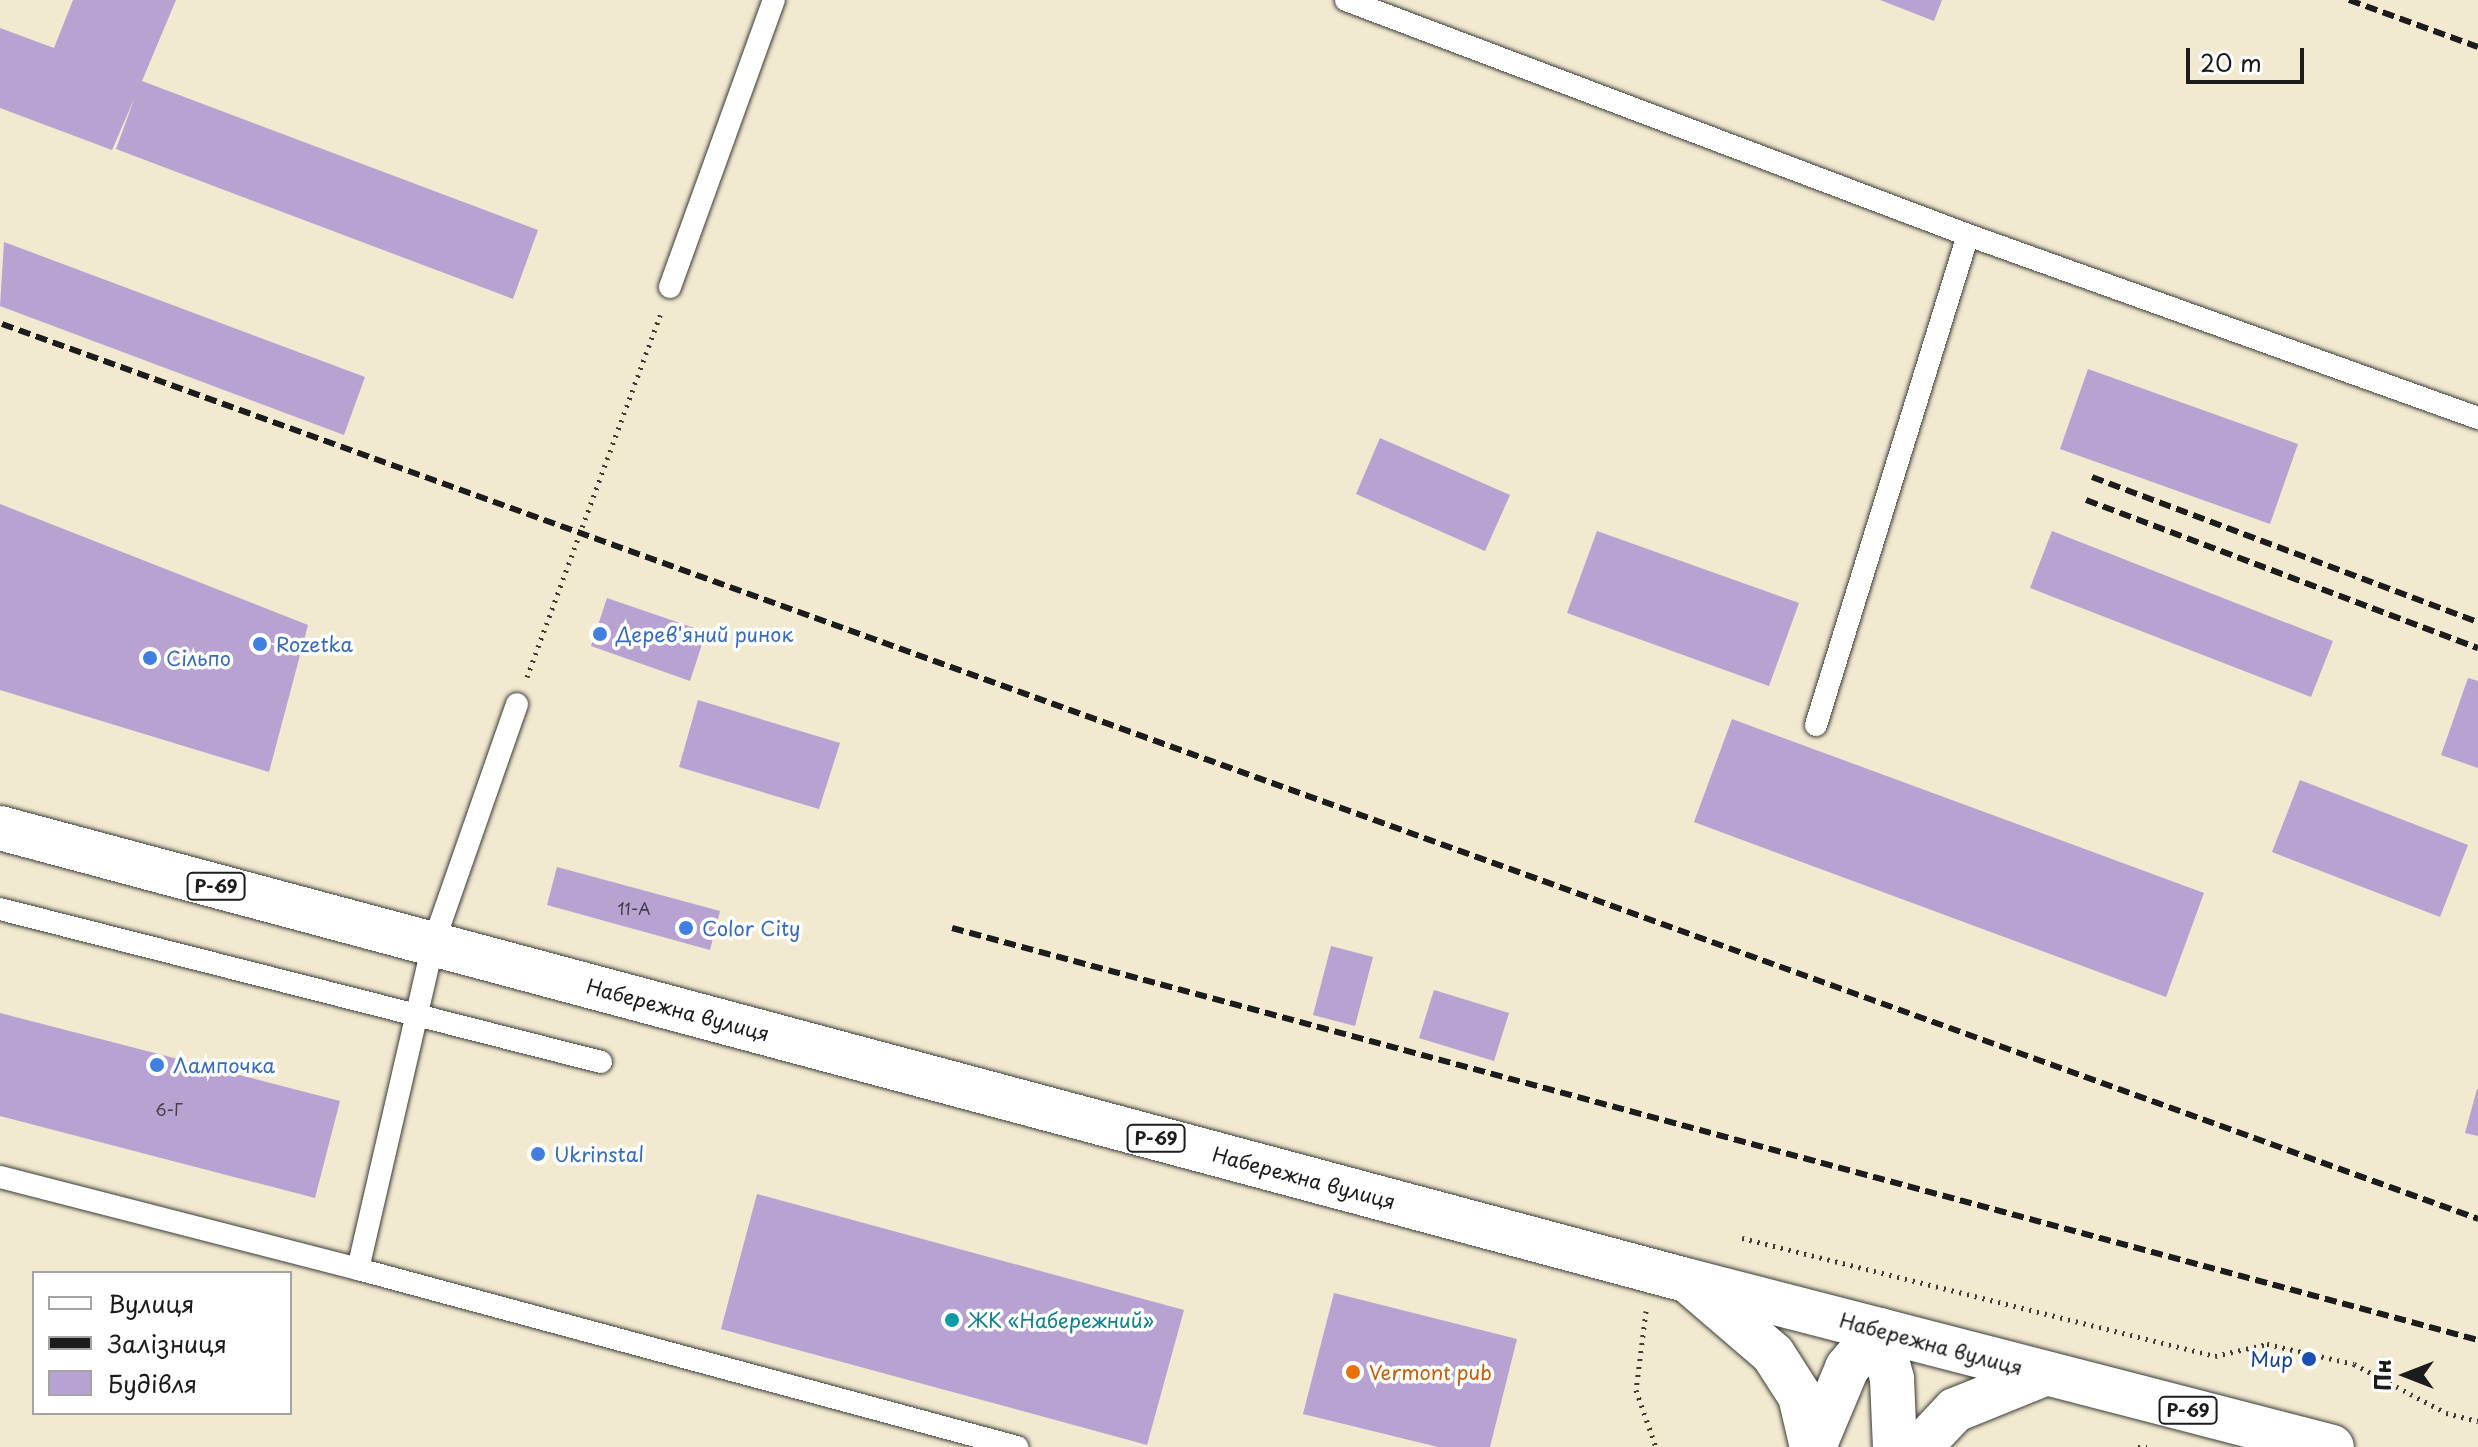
<!DOCTYPE html>
<html>
<head>
<meta charset="utf-8">
<style>
  body { margin:0 }
  #map { position:relative; width:2478px; height:1447px; overflow:hidden; background:#f1e9d0; font-family:"Playpen Sans",sans-serif }
  div>[style] { position:absolute }
  [style*='--x'] { left:calc(var(--x)*1px); top:calc(var(--y)*1px); width:calc(var(--w)*1px); rotate:calc(var(--a)*1deg) }
  .building>* { inset:0; background:#b8a2d1 }
  .path>* { height:5px; margin-top:-2.5px; transform-origin:0; background:repeating-linear-gradient(90deg,#3c3b37 0 2px,transparent 0 8px) }
  .roads { filter:drop-shadow(0 0 2px #3c3b37) drop-shadow(0 0 2px #3c3b37) }
  .lane>* { height:22px; margin:-11px; padding:0 11px; transform-origin:11px; border-radius:11px; background:#fff }
  .primary>* { height:44px; margin:-22px; padding:0 22px; transform-origin:22px; border-radius:22px; background:#fff }
  .rail>* { height:6px; margin-top:-3px; transform-origin:0; background:repeating-linear-gradient(90deg,#1c1c1c 0 12px,transparent 0 18px) }
  .dots>* { width:22px; height:22px; translate:-50% -50%; box-sizing:border-box; border:4px solid #fff; border-radius:50% }
  span { translate:-50% -50%; white-space:nowrap; text-align:center; line-height:1.15; -webkit-text-stroke:7px #fff; paint-order:stroke }
  .number-label { font-size:16px; color:#433e49 }
  .number-label span { -webkit-text-stroke-width:0 }
  .shield-label span { padding:2px 6px; background:#fff; border:2px solid; border-radius:6px; -webkit-text-stroke-width:0 }
  .shield-label { font-size:18px; color:#1c1c1c; font-weight:700 }
  .shop-label { font-size:20px; color:#366cbe }
  .left { translate:0 -50%; text-align:left }
  .street-label { font-size:20px; color:#1c1c1c }
  .culture-label { font-size:20px; color:#0d838f }
  .transit-label { font-size:20px; color:#164399 }
  .right { translate:-100% -50%; text-align:right }
  .food-label { font-size:20px; color:#c56008 }
  .legend { position:absolute; left:32px; top:1271px; width:260px; height:144px; box-sizing:border-box; background:#fff; border:2px solid #a4a4a4; margin:0; padding:10px 14px; list-style:none; font-size:24px; color:#1c1c1c }
  .legend li { display:flex; align-items:center; gap:16px; height:40px }
  .legend b { width:40px; border:2px solid #a4a4a4 }
  .north { position:absolute; left:2366px; top:1335px; width:80px; height:80px; -webkit-text-stroke:6px #fff; paint-order:stroke; rotate:270deg; font-size:22px; font-weight:700; line-height:32px; text-align:center; color:#1c1c1c }
  .north::after { content:''; display:block; margin:auto; width:28px; height:36px; background:#1c1c1c; clip-path:polygon(50% 0,100% 100%,50% 72%,0 100%) }
  .scale { position:absolute; left:2186px; top:48px; width:118px; height:36px; box-sizing:border-box; border:4px solid #1c1c1c; border-top:0; padding-left:10px; font-size:24px; line-height:28px; white-space:nowrap; color:#1c1c1c; -webkit-text-stroke:6px #fff; paint-order:stroke }
</style>
</head>
<body>
<div id="map">
  <div class="building">
    <div style="clip-path:polygon(73px 0,176px 0,142px 81px,538px 230px,513px 299px,116px 149px,135px 97px,112px 150px,0 108px,0 28px,54px 48px)"></div>
    <div style="clip-path:polygon(1880px 0,1942px 0,1934px 21px)"></div>
    <div style="clip-path:polygon(4px 242px,365px 377px,344px 435px,0 306px)"></div>
    <div style="clip-path:polygon(2088px 369px,2298px 444px,2270px 524px,2060px 449px)"></div>
    <div style="clip-path:polygon(1380px 438px,1510px 495px,1485px 551px,1356px 494px)"></div>
    <div style="clip-path:polygon(0 504px,308px 625px,269px 772px,0 690px)"></div>
    <div style="clip-path:polygon(1597px 531px,1799px 603px,1769px 686px,1567px 613px)"></div>
    <div style="clip-path:polygon(2052px 531px,2333px 641px,2311px 697px,2030px 588px)"></div>
    <div style="clip-path:polygon(607px 598px,706px 632px,690px 681px,591px 646px)"></div>
    <div style="clip-path:polygon(2468px 678px,2478px 681px,2478px 768px,2441px 755px)"></div>
    <div style="clip-path:polygon(698px 700px,840px 743px,819px 809px,679px 767px)"></div>
    <div style="clip-path:polygon(1732px 719px,2204px 893px,2166px 997px,1694px 822px)"></div>
    <div style="clip-path:polygon(2300px 780px,2468px 845px,2440px 917px,2272px 852px)"></div>
    <div style="clip-path:polygon(557px 867px,720px 911px,710px 950px,547px 905px)"></div>
    <div style="clip-path:polygon(1331px 946px,1373px 957px,1355px 1026px,1313px 1015px)"></div>
    <div style="clip-path:polygon(1434px 990px,1509px 1013px,1494px 1061px,1419px 1038px)"></div>
    <div style="clip-path:polygon(0 1013px,340px 1101px,315px 1198px,0 1116px)"></div>
    <div style="clip-path:polygon(2477px 1089px,2478px 1089px,2478px 1136px,2465px 1133px)"></div>
    <div style="clip-path:polygon(757px 1194px,1184px 1310px,1147px 1445px,721px 1329px)"></div>
    <div style="clip-path:polygon(1334px 1293px,1517px 1339px,1490px 1447px,1438px 1447px,1303px 1414px)"></div>
  </div>
  <div class="path">
    <div style="--x:527;--y:677;--w:386;--a:-69.8"></div>
    <div style="--x:1742;--y:1238;--w:487;--a:14"></div>
    <div style="--x:2215;--y:1356;--w:53;--a:-13"></div>
    <div style="--x:2267;--y:1344;--w:89;--a:12.9"></div>
    <div style="--x:2354;--y:1364;--w:104;--a:28"></div>
    <div style="--x:2446;--y:1413;--w:33;--a:14"></div>
    <div style="--x:1646;--y:1311;--w:80;--a:97.2"></div>
    <div style="--x:1636;--y:1390;--w:60;--a:70.7"></div>
    <div style="--x:2138;--y:1447;--w:9;--a:0"></div>
  </div>
  <div class="roads">
    <div class="lane">
      <div style="--x:1346;--y:0;--w:665;--a:20.7"></div>
      <div style="--x:1968;--y:235;--w:542;--a:19.74"></div>
      <div style="--x:670;--y:287;--w:305;--a:-70.1"></div>
      <div style="--x:1816;--y:725;--w:513;--a:-72.77"></div>
      <div style="--x:0;--y:909;--w:620;--a:14.28"></div>
      <div style="--x:0;--y:1177;--w:370;--a:14.4"></div>
      <div style="--x:358;--y:1269;--w:334;--a:-77"></div>
      <div style="--x:433;--y:944;--w:254;--a:-70.7"></div>
      <div style="--x:358;--y:1269;--w:683;--a:15.12"></div>
    </div>
    <div class="primary">
      <div style="--x:0;--y:828;--w:1746;--a:15.01"></div>
      <div style="--x:1686;--y:1280;--w:667;--a:14.49"></div>
      <div style="--x:1694;--y:1286;--w:104;--a:40.7"></div>
      <div style="--x:1773;--y:1354;--w:50;--a:57.3"></div>
      <div style="--x:1800;--y:1396;--w:52;--a:76.8"></div>
      <div style="--x:1879;--y:1330;--w:51;--a:75.1"></div>
      <div style="--x:1892;--y:1379;--w:68;--a:87.5"></div>
      <div style="--x:1814;--y:1447;--w:86;--a:-67.3"></div>
      <div style="--x:1847;--y:1368;--w:50;--a:-49.9"></div>
      <div style="--x:1920;--y:1447;--w:51;--a:-46.6"></div>
      <div style="--x:1955;--y:1410;--w:96;--a:-22"></div>
    </div>
  </div>
  <div class="rail">
    <div style="--x:2349;--y:0;--w:137;--a:20"></div>
    <div style="--x:2;--y:324;--w:2633;--a:19.87"></div>
    <div style="--x:2092;--y:477;--w:412;--a:20.6"></div>
    <div style="--x:2086;--y:500;--w:419;--a:20.7"></div>
    <div style="--x:952;--y:928;--w:1581;--a:15.11"></div>
  </div>
  <div class="dots">
    <div style="left:600px;top:634px;background:#3f7fe0"></div>
    <div style="left:260px;top:644px;background:#3f7fe0"></div>
    <div style="left:150px;top:658px;background:#3f7fe0"></div>
    <div style="left:686px;top:928px;background:#3f7fe0"></div>
    <div style="left:157px;top:1065px;background:#3f7fe0"></div>
    <div style="left:538px;top:1154px;background:#3f7fe0"></div>
    <div style="left:952px;top:1320px;background:#0f9aa8"></div>
    <div style="left:2309px;top:1359px;background:#1a4fb4"></div>
    <div style="left:1353px;top:1372px;background:#e8710a"></div>
  </div>
  <div class="number-label">
    <span style="left:634px;top:908px">11-А</span>
    <span style="left:169px;top:1109px">6-Г</span>
  </div>
  <div class="shield-label">
    <span style="left:216px;top:886px">Р-69</span>
    <span style="left:1156px;top:1138px">Р-69</span>
    <span style="left:2188px;top:1410px">Р-69</span>
  </div>
  <div class="shop-label">
    <span class="left" style="left:616px;top:634px">Дерев'яний ринок</span>
    <span class="left" style="left:276px;top:644px">Rozetka</span>
    <span class="left" style="left:166px;top:658px">Сільпо</span>
    <span class="left" style="left:702px;top:928px">Color City</span>
    <span class="left" style="left:173px;top:1065px">Лампочка</span>
    <span class="left" style="left:554px;top:1154px">Ukrinstal</span>
  </div>
  <div class="street-label">
    <span style="left:678px;top:1010px;rotate:15deg">Набережна вулиця</span>
    <span style="left:1304px;top:1178px;rotate:15deg">Набережна вулиця</span>
    <span style="left:1931px;top:1344px;rotate:15deg">Набережна вулиця</span>
  </div>
  <div class="culture-label">
    <span class="left" style="left:968px;top:1320px">ЖК «Набережний»</span>
  </div>
  <div class="transit-label">
    <span class="right" style="left:2293px;top:1359px">Мир</span>
  </div>
  <div class="food-label">
    <span class="left" style="left:1369px;top:1372px">Vermont pub</span>
  </div>
  <ul class="legend">
  <li><b style="height:10px;background:#fff"></b>Вулиця</li>
  <li><b style="height:10px;background:#1c1c1c"></b>Залізниця</li>
  <li><b style="height:22px;background:#b8a2d1"></b>Будівля</li>
  </ul>
  <div class="north">Пн</div>
  <div class="scale">20 m</div>
</div>
</body>
</html>
